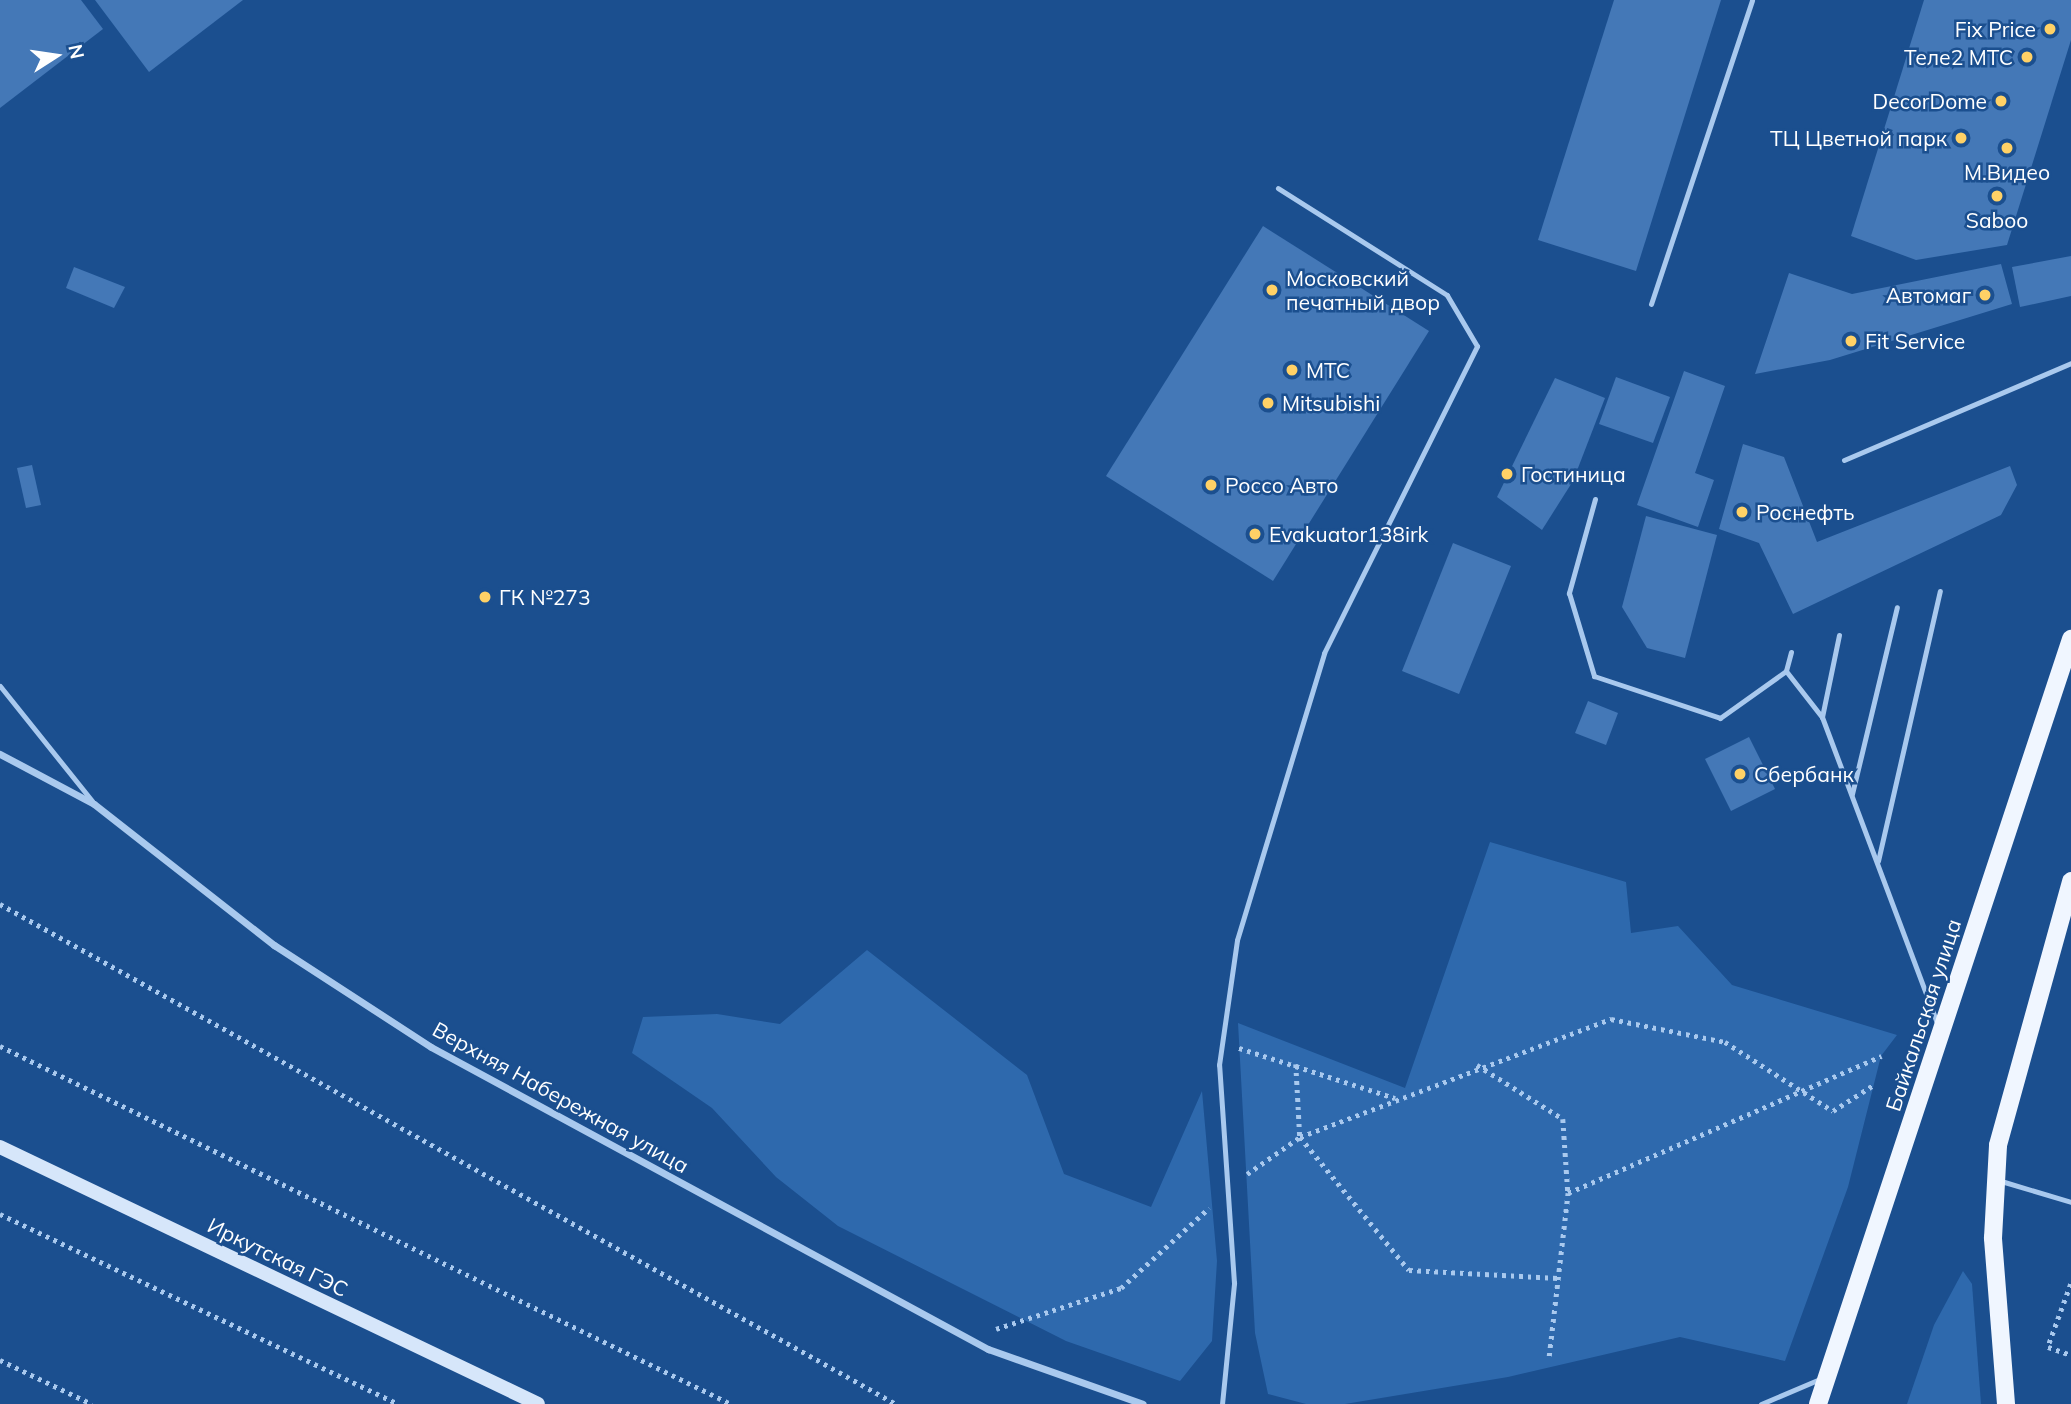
<!DOCTYPE html>
<html>
<head>
<meta charset="utf-8">
<style>
  body { margin:0 }
  #map { position:relative; width:2071px; height:1404px; overflow:hidden; background:#1b4f8f; font-family:Mulish,sans-serif }
  div>[style] { position:absolute }
  [style*='--x'] { left:calc(var(--x)*1px); top:calc(var(--y)*1px); width:calc(var(--w)*1px); rotate:calc(var(--a)*1deg) }
  .green>* { inset:0; background:#2e69ad }
  .building>* { inset:0; background:#4478b7 }
  .path>* { height:4.5px; margin-top:-2.25px; transform-origin:0; background:repeating-linear-gradient(90deg,#a9c9ee 0 3.5px,transparent 0 8.5px) }
  .lane>* { height:5px; margin:-2.5px; padding:0 2.5px; transform-origin:2.5px; border-radius:2.5px; background:#a9c9ee }
  .street>* { height:7px; margin:-3.5px; padding:0 3.5px; transform-origin:3.5px; border-radius:3.5px; background:#a9c9ee }
  .secondary>* { height:14px; margin:-7px; padding:0 7px; transform-origin:7px; border-radius:7px; background:#d6e6fa }
  .primary>* { height:18px; margin:-9px; padding:0 9px; transform-origin:9px; border-radius:9px; background:#f0f6ff }
  .dots>* { width:19px; height:19px; translate:-50% -50%; box-sizing:border-box; border:4px solid #1b4f8f; border-radius:50% }
  span { translate:-50% -50%; white-space:nowrap; text-align:center; line-height:1.15; -webkit-text-stroke:5px #1b4f8f; paint-order:stroke }
  .poi-label { font-size:21px; color:#fff }
  .right { translate:-100% -50%; text-align:right }
  .left { translate:0 -50%; text-align:left }
  .street-label { font-size:21px; color:#fff }
  .north { position:absolute; left:21px; top:21px; width:70px; height:70px; -webkit-text-stroke:5px #1b4f8f; paint-order:stroke; rotate:78deg; font-size:19px; font-weight:700; line-height:28px; text-align:center; color:#fff }
  .north::after { content:''; display:block; margin:auto; width:24px; height:32px; background:#fff; clip-path:polygon(50% 0,100% 100%,50% 72%,0 100%) }
</style>
</head>
<body>
<div id="map">
  <div class="green">
    <div style="clip-path:polygon(1490px 842px,1626px 882px,1631px 933px,1678px 926px,1732px 985px,1897px 1035px,1881px 1056px,1848px 1187px,1785px 1361px,1680px 1337px,1508px 1377px,1345px 1404px,1306px 1404px,1268px 1394px,1255px 1333px,1238px 1023px,1405px 1088px)"></div>
    <div style="clip-path:polygon(867px 950px,1027px 1075px,1064px 1174px,1151px 1207px,1202px 1091px,1217px 1261px,1212px 1341px,1180px 1381px,1066px 1341px,838px 1226px,776px 1177px,712px 1108px,632px 1053px,643px 1017px,717px 1014px,780px 1024px)"></div>
    <div style="clip-path:polygon(1963px 1271px,1972px 1284px,1981px 1404px,1907px 1404px,1934px 1325px)"></div>
  </div>
  <div class="building">
    <div style="clip-path:polygon(0 0,81px 0,103px 29px,0 108px)"></div>
    <div style="clip-path:polygon(95px 0,243px 0,149px 72px)"></div>
    <div style="clip-path:polygon(1614px 0,1721px 0,1636px 271px,1538px 240px)"></div>
    <div style="clip-path:polygon(1924px 0,2071px 0,2071px 40px,2007px 245px,1916px 260px,1851px 236px)"></div>
    <div style="clip-path:polygon(1263px 226px,1429px 331px,1273px 581px,1106px 476px)"></div>
    <div style="clip-path:polygon(2071px 256px,2071px 296px,2020px 307px,2012px 267px)"></div>
    <div style="clip-path:polygon(2001px 264px,2012px 304px,1830px 360px,1755px 374px,1789px 273px,1852px 294px)"></div>
    <div style="clip-path:polygon(74px 267px,125px 287px,114px 308px,66px 288px)"></div>
    <div style="clip-path:polygon(1684px 371px,1725px 386px,1695px 473px,1714px 480px,1698px 527px,1637px 505px)"></div>
    <div style="clip-path:polygon(1616px 377px,1670px 397px,1653px 443px,1599px 424px)"></div>
    <div style="clip-path:polygon(1555px 378px,1605px 398px,1573px 481px,1542px 530px,1497px 497px)"></div>
    <div style="clip-path:polygon(1743px 444px,1784px 457px,1817px 542px,2010px 466px,2017px 485px,2001px 515px,1793px 614px,1759px 543px,1719px 529px)"></div>
    <div style="clip-path:polygon(32px 465px,41px 505px,26px 508px,17px 468px)"></div>
    <div style="clip-path:polygon(1646px 516px,1717px 535px,1685px 658px,1647px 648px,1622px 607px)"></div>
    <div style="clip-path:polygon(1453px 543px,1511px 566px,1459px 694px,1402px 671px)"></div>
    <div style="clip-path:polygon(1588px 701px,1618px 713px,1606px 745px,1575px 733px)"></div>
    <div style="clip-path:polygon(1749px 737px,1775px 789px,1731px 811px,1705px 759px)"></div>
  </div>
  <div class="path">
    <div style="--x:0;--y:904;--w:1026;--a:29.16"></div>
    <div style="--x:0;--y:1046;--w:814;--a:26.09"></div>
    <div style="--x:1239;--y:1048;--w:164;--a:17.8"></div>
    <div style="--x:1296;--y:1064;--w:73;--a:86.9"></div>
    <div style="--x:1300;--y:1137;--w:172;--a:50.7"></div>
    <div style="--x:1409;--y:1270;--w:149;--a:3.1"></div>
    <div style="--x:1477;--y:1065;--w:102;--a:32.1"></div>
    <div style="--x:1563;--y:1119;--w:74;--a:86.1"></div>
    <div style="--x:1247;--y:1174;--w:65;--a:-34.9"></div>
    <div style="--x:1300;--y:1137;--w:333;--a:-20.8"></div>
    <div style="--x:1611;--y:1019;--w:116;--a:11.4"></div>
    <div style="--x:1725;--y:1042;--w:128;--a:32.6"></div>
    <div style="--x:1833;--y:1111;--w:50;--a:-32.7"></div>
    <div style="--x:0;--y:1214;--w:441;--a:25.5"></div>
    <div style="--x:2071;--y:1284;--w:67;--a:110.1"></div>
    <div style="--x:2048;--y:1347;--w:24;--a:19"></div>
    <div style="--x:996;--y:1329;--w:132;--a:-18.2"></div>
    <div style="--x:1121;--y:1288;--w:119;--a:-42.3"></div>
    <div style="--x:1549;--y:1356;--w:164;--a:-83.4"></div>
    <div style="--x:1568;--y:1193;--w:342;--a:-23.6"></div>
    <div style="--x:0;--y:1360;--w:102;--a:25.6"></div>
  </div>
  <div class="lane">
    <div style="--x:1651;--y:304;--w:320;--a:-71.6"></div>
    <div style="--x:1844;--y:460;--w:247;--a:-23.1"></div>
    <div style="--x:1595;--y:499;--w:98;--a:105.5"></div>
    <div style="--x:1569;--y:593;--w:87;--a:73.2"></div>
    <div style="--x:1594;--y:676;--w:133;--a:18.4"></div>
    <div style="--x:1720;--y:718;--w:81;--a:-35.5"></div>
    <div style="--x:1839;--y:635;--w:84;--a:101.7"></div>
    <div style="--x:1822;--y:717;--w:329;--a:69.4"></div>
    <div style="--x:1791;--y:652;--w:20;--a:105"></div>
    <div style="--x:1786;--y:671;--w:58;--a:52"></div>
    <div style="--x:0;--y:686;--w:147;--a:51.3"></div>
    <div style="--x:1852;--y:794;--w:192;--a:-76.5"></div>
    <div style="--x:1878;--y:861;--w:277;--a:-77.1"></div>
    <div style="--x:2001;--y:1181;--w:73;--a:16.7"></div>
    <div style="--x:1222;--y:1404;--w:122;--a:-84.3"></div>
    <div style="--x:1234;--y:1283;--w:219;--a:-93.9"></div>
    <div style="--x:1219;--y:1065;--w:126;--a:-81.8"></div>
    <div style="--x:1237;--y:940;--w:300;--a:-73.1"></div>
    <div style="--x:1324;--y:653;--w:343;--a:-63.5"></div>
    <div style="--x:1477;--y:346;--w:59;--a:-120.5"></div>
    <div style="--x:1447;--y:295;--w:200;--a:-147.7"></div>
    <div style="--x:1761;--y:1404;--w:64;--a:-23"></div>
  </div>
  <div class="street">
    <div style="--x:0;--y:754;--w:106;--a:28"></div>
    <div style="--x:94;--y:804;--w:229;--a:38.1"></div>
    <div style="--x:274;--y:945;--w:187;--a:33"></div>
    <div style="--x:431;--y:1047;--w:634;--a:28.47"></div>
    <div style="--x:988;--y:1349;--w:164;--a:19.5"></div>
  </div>
  <div class="secondary">
    <div style="--x:0;--y:1147;--w:596;--a:25.53"></div>
  </div>
  <div class="primary">
    <div style="--x:1818;--y:1404;--w:806;--a:-71.7"></div>
    <div style="--x:2006;--y:1404;--w:167;--a:-94.5"></div>
    <div style="--x:1993;--y:1238;--w:93;--a:-86.9"></div>
    <div style="--x:1998;--y:1145;--w:274;--a:-74.5"></div>
  </div>
  <div class="dots">
    <div style="left:2050px;top:29px;background:#ffd166"></div>
    <div style="left:2027px;top:57px;background:#ffd166"></div>
    <div style="left:2001px;top:101px;background:#ffd166"></div>
    <div style="left:1961px;top:138px;background:#ffd166"></div>
    <div style="left:2007px;top:148px;background:#ffd166"></div>
    <div style="left:1997px;top:196px;background:#ffd166"></div>
    <div style="left:1272px;top:290px;background:#ffd166"></div>
    <div style="left:1985px;top:295px;background:#ffd166"></div>
    <div style="left:1851px;top:341px;background:#ffd166"></div>
    <div style="left:1292px;top:370px;background:#ffd166"></div>
    <div style="left:1268px;top:403px;background:#ffd166"></div>
    <div style="left:1507px;top:474px;background:#ffd166"></div>
    <div style="left:1211px;top:485px;background:#ffd166"></div>
    <div style="left:1742px;top:512px;background:#ffd166"></div>
    <div style="left:1255px;top:534px;background:#ffd166"></div>
    <div style="left:485px;top:597px;background:#ffd166"></div>
    <div style="left:1740px;top:774px;background:#ffd166"></div>
  </div>
  <div class="poi-label">
    <span class="right" style="left:2036px;top:29px">Fix Price</span>
    <span class="right" style="left:2013px;top:57px">Теле2 МТС</span>
    <span class="right" style="left:1987px;top:101px">DecorDome</span>
    <span class="right" style="left:1947px;top:138px">ТЦ Цветной парк</span>
    <span style="left:2007px;top:172px">М.Видео</span>
    <span style="left:1997px;top:220px">Saboo</span>
    <span class="left" style="left:1286px;top:290px">Московский<br>печатный двор</span>
    <span class="right" style="left:1971px;top:295px">Автомаг</span>
    <span class="left" style="left:1865px;top:341px">Fit Service</span>
    <span class="left" style="left:1306px;top:370px">МТС</span>
    <span class="left" style="left:1282px;top:403px">Mitsubishi</span>
    <span class="left" style="left:1521px;top:474px">Гостиница</span>
    <span class="left" style="left:1225px;top:485px">Россо Авто</span>
    <span class="left" style="left:1756px;top:512px">Роснефть</span>
    <span class="left" style="left:1269px;top:534px">Evakuator138irk</span>
    <span class="left" style="left:499px;top:597px">ГК №273</span>
    <span class="left" style="left:1754px;top:774px">Сбербанк</span>
  </div>
  <div class="street-label">
    <span style="left:1923px;top:1015px;rotate:-72deg">Байкальская улица</span>
    <span style="left:561px;top:1097px;rotate:29deg">Верхняя Набережная улица</span>
    <span style="left:278px;top:1257px;rotate:26deg">Иркутская ГЭС</span>
  </div>
  <div class="north">N</div>
</div>
</body>
</html>
